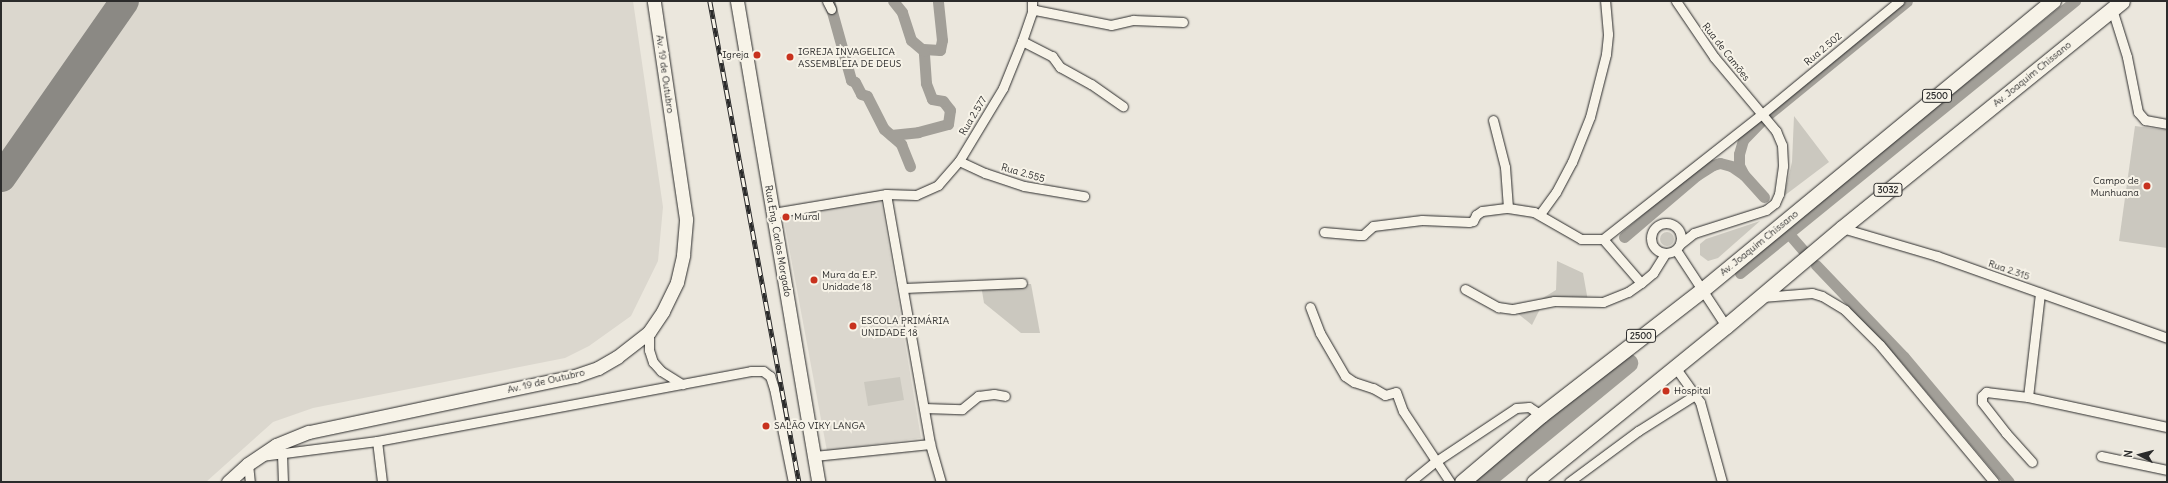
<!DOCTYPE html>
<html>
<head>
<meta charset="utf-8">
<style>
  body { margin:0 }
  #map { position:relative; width:2168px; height:483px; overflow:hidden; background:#ebe7dd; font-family:Delius,sans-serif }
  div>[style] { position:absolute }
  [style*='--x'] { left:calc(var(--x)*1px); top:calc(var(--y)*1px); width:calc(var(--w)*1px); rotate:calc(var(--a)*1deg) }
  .built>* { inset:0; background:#dbd7ce }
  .green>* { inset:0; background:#cbc8bf }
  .round { border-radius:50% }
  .canal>* { height:11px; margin:-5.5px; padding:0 5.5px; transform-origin:5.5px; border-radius:5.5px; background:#a29f98 }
  .river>* { height:19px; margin:-9.5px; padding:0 9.5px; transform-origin:9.5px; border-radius:9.5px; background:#a29f98 }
  .taxiway>* { height:29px; margin:-14.5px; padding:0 14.5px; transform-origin:14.5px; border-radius:14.5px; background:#8b8984 }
  .roads { filter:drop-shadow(0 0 1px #2b2b2b) drop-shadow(0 0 1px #2b2b2b) }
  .street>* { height:9px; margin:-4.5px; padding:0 4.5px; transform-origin:4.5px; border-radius:4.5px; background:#f7f3e8 }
  .street>.ring { margin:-4.5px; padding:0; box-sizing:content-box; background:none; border:9px solid #f7f3e8; border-radius:50% }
  .secondary>* { height:13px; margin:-6.5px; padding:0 6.5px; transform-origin:6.5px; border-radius:6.5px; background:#f7f3e8 }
  .primary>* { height:15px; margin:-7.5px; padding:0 7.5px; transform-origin:7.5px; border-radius:7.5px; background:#f7f3e8 }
  .rail>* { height:4.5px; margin-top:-2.25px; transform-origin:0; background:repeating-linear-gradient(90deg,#f7f3e8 0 9px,#2b2b2b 0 18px); box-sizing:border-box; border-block:1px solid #2b2b2b }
  .dots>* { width:11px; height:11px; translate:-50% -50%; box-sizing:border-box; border:2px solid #f7f3e8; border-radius:50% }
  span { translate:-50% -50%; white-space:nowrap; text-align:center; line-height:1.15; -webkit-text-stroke:4px #f7f3e8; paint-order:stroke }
  .shield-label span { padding:1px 3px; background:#f7f3e8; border:1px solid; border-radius:3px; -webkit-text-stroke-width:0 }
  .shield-label { font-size:9px; color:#2b2b2b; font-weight:700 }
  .street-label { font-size:10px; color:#2b2b2b }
  .poi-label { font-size:10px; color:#2b2b2b }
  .left { translate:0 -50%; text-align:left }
  .right { translate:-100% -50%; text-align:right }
  .frame { position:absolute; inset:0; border:2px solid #2b2b2b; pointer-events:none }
  .north { position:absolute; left:2120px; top:435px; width:40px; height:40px; -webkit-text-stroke:3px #f7f3e8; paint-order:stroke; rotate:276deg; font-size:11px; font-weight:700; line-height:16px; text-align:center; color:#2b2b2b }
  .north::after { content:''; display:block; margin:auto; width:14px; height:18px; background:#2b2b2b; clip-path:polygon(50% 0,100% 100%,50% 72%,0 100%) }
</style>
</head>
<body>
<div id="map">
  <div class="built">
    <div style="clip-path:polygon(1px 1px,633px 1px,663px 207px,658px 261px,631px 316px,589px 346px,565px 358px,313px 408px,273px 422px,206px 482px,1px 482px)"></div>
    <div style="clip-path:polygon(880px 195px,921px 438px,827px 451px,783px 215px)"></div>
  </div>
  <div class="green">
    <div style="clip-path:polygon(1794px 116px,1829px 162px,1784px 196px,1792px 162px)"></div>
    <div style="clip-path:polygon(2135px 126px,2167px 130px,2167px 248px,2119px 241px)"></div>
    <div style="clip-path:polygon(1760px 221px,1718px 258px,1708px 261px,1700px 255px,1700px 244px,1706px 239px)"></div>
    <div class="round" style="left:1660px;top:232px;width:14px;height:14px"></div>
    <div style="clip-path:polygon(1557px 261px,1583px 273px,1588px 301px,1550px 304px,1541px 307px,1532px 325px,1511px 308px,1538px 301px,1556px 290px)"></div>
    <div style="clip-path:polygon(1031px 284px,1040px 333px,1021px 333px,984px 303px,981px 285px)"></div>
    <div style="clip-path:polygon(900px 377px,904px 400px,868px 406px,864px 382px)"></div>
  </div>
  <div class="canal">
    <div style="--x:829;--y:1;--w:82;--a:74.4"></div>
    <div style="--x:851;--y:80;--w:4;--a:27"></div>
    <div style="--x:855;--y:82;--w:13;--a:63"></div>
    <div style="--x:861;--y:94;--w:6;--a:18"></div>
    <div style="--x:867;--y:96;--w:37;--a:63"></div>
    <div style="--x:884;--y:129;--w:23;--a:41"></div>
    <div style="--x:901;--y:144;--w:24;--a:68"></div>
    <div style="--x:923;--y:49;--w:17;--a:3"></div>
    <div style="--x:940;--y:50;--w:10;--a:-79"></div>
    <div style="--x:942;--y:40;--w:39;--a:-96"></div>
    <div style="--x:891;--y:135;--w:27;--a:-6"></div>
    <div style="--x:918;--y:132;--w:31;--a:-15"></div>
    <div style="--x:948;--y:124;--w:14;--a:-82"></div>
    <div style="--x:950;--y:110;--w:11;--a:-128"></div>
    <div style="--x:943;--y:101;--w:11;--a:-170"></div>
    <div style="--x:932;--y:99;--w:17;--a:-111"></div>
    <div style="--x:926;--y:83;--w:32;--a:-94"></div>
    <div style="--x:924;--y:51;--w:17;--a:-140"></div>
    <div style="--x:911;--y:40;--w:29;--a:-108"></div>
    <div style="--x:902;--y:12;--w:14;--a:-129"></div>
    <div style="--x:1764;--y:197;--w:30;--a:-132"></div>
    <div style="--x:1744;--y:175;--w:11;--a:-117"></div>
    <div style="--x:1739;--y:165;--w:11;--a:-90"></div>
    <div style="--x:1739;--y:154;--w:15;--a:-74"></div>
    <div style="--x:1743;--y:140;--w:32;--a:-46"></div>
    <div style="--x:1765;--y:117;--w:183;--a:-39.2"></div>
    <div style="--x:1789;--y:234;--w:23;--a:49"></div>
    <div style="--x:1624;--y:237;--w:96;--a:-40.3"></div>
    <div style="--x:1697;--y:175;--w:19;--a:-32"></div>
    <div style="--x:1713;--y:165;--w:7;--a:-16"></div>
    <div style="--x:1720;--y:163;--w:11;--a:15"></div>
    <div style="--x:1731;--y:166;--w:14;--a:34"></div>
    <div style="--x:1816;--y:265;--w:127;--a:46.3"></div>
    <div style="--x:1904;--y:357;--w:163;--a:50"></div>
    <div style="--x:1740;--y:273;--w:432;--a:-39.1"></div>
  </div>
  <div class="river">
    <div style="--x:1483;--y:482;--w:188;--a:-39.4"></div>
  </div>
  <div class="taxiway">
    <div style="--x:1;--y:177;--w:215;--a:-55.1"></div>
  </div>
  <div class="roads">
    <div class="street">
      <div style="--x:827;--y:1;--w:9;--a:63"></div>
      <div style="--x:1676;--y:1;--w:68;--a:55.8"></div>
      <div style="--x:1714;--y:57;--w:97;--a:50"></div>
      <div style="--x:1776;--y:131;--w:15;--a:67"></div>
      <div style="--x:1782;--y:145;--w:21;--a:87"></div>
      <div style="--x:1783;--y:166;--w:28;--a:98"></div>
      <div style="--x:1779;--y:194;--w:10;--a:114"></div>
      <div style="--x:1775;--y:203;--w:11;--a:142"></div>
      <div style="--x:1766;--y:210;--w:76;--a:162.3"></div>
      <div style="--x:1694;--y:233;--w:18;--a:142"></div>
      <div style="--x:2112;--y:9;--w:50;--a:72.6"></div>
      <div style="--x:2127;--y:57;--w:56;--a:78.7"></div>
      <div style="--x:2138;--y:112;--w:11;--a:49"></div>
      <div style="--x:2145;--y:120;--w:22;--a:10"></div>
      <div style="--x:1032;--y:12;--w:4;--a:-34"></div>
      <div style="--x:1035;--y:10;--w:77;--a:11.2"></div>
      <div style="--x:1111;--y:25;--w:23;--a:-13"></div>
      <div style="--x:1133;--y:20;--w:50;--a:2.3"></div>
      <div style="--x:1022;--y:41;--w:34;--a:27"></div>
      <div style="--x:1052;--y:56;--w:14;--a:54"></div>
      <div style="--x:1060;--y:67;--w:35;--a:29"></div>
      <div style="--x:1091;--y:84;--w:39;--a:35"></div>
      <div style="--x:1493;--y:120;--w:49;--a:75.7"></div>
      <div style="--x:1505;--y:167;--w:41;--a:85.8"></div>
      <div style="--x:959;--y:161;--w:29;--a:25"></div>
      <div style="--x:985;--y:173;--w:41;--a:18.4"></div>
      <div style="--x:1024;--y:186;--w:61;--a:9.5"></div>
      <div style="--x:886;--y:194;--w:254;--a:80"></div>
      <div style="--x:930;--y:444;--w:40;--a:74"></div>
      <div style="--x:773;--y:213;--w:115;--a:-9.5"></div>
      <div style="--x:886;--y:194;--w:30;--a:2"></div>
      <div style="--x:916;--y:195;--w:24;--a:-24"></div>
      <div style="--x:938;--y:185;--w:32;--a:-49"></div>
      <div style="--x:959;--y:161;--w:85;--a:-58.9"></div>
      <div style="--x:1003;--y:88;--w:51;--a:-68"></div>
      <div style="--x:1022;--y:41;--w:31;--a:-71"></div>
      <div style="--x:1032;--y:12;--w:11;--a:-90"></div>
      <div style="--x:1540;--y:214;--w:27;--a:-54"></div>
      <div style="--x:1556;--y:192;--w:34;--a:-62"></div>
      <div style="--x:1572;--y:162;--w:48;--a:-68.2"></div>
      <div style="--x:1590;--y:117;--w:65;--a:-75.7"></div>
      <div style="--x:1606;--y:54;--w:20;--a:-84"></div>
      <div style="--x:1608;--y:34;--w:33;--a:-95"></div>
      <div class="ring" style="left:1651px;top:223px;width:21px;height:21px"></div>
      <div style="--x:1842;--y:228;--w:99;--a:16.4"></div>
      <div style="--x:1937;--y:256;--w:244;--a:19.6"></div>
      <div style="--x:1324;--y:232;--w:35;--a:5"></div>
      <div style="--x:1359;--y:235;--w:4;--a:0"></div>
      <div style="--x:1363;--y:235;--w:13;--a:-42"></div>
      <div style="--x:1373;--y:226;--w:49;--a:-7"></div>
      <div style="--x:1422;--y:220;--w:47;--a:2.4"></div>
      <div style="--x:1469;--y:222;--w:4;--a:-14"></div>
      <div style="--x:1473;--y:221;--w:7;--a:-63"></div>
      <div style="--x:1476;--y:215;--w:7;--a:-34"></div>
      <div style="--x:1482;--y:211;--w:26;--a:-7"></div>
      <div style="--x:1508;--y:208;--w:26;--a:9"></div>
      <div style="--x:1534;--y:212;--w:54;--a:29.9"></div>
      <div style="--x:1581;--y:239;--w:22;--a:0"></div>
      <div style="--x:1603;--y:239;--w:202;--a:-38.2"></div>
      <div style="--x:1762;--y:114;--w:178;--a:-39.5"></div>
      <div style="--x:1603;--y:239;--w:58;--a:49.2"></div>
      <div style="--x:1641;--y:283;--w:16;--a:-40"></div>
      <div style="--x:1653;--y:273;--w:22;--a:-58"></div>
      <div style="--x:1676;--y:250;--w:91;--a:56.7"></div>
      <div style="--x:903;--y:288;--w:119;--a:-2.4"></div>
      <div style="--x:1465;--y:289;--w:38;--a:29"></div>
      <div style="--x:1498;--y:307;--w:15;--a:8"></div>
      <div style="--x:1513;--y:309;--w:42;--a:-11"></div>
      <div style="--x:1554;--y:301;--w:49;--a:1.2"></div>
      <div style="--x:1603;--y:302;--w:27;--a:-22"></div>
      <div style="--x:1628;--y:292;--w:16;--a:-35"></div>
      <div style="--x:1762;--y:297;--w:50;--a:-4.6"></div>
      <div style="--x:1812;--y:293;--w:10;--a:17"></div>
      <div style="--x:1822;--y:296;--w:27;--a:31"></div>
      <div style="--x:1845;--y:310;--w:49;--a:45"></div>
      <div style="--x:1880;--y:345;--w:178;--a:50.2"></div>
      <div style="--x:1310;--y:307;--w:28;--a:69"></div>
      <div style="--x:1320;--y:333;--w:50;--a:59.8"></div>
      <div style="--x:1345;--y:376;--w:11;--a:34"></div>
      <div style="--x:1354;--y:382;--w:20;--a:18"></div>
      <div style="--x:1373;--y:388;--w:14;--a:30"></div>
      <div style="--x:1385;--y:395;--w:11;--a:-15"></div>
      <div style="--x:1396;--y:392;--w:20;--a:70"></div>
      <div style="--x:1403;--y:411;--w:85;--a:56.5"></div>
      <div style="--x:649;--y:332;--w:18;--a:90"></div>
      <div style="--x:649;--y:350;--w:13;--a:72"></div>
      <div style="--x:653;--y:362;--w:12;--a:48"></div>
      <div style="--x:661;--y:371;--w:25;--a:32"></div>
      <div style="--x:1675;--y:367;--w:43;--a:54.5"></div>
      <div style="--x:1700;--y:402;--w:83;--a:74.6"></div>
      <div style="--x:2028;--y:397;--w:105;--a:-83.4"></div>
      <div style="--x:924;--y:408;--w:38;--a:2"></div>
      <div style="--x:962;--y:409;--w:21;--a:-39"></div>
      <div style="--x:978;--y:396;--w:16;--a:-7"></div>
      <div style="--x:994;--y:394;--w:11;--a:10"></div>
      <div style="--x:377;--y:441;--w:41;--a:83"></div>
      <div style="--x:282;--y:454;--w:28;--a:88"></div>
      <div style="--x:261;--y:456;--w:117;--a:-7.4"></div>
      <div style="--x:377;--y:441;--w:380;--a:-10.6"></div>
      <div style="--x:751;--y:371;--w:12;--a:0"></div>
      <div style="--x:763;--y:371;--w:9;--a:36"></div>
      <div style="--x:770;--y:376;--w:13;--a:72"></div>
      <div style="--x:774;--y:388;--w:96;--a:78.6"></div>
      <div style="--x:814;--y:456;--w:117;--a:-5.9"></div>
      <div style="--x:2101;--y:456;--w:67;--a:12"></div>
      <div style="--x:2032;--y:462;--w:39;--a:-132"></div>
      <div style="--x:2006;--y:433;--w:39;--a:-128"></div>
      <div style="--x:1982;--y:402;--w:6;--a:-90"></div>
      <div style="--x:1982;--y:396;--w:6;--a:-45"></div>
      <div style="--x:1986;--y:392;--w:42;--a:6.8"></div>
      <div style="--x:2028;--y:397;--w:142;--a:12.2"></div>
      <div style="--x:248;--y:464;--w:18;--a:84"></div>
      <div style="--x:1410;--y:482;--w:32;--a:-39"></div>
      <div style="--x:1435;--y:462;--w:97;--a:-33.7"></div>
      <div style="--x:1516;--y:408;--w:13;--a:-4"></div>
      <div style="--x:1529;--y:407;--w:14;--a:34"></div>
      <div style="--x:1569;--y:482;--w:86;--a:-36.5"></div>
      <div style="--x:1638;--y:431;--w:67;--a:-32.3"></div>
    </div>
    <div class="secondary">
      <div style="--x:737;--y:1;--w:488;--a:80.4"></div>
      <div style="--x:228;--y:482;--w:27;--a:-42"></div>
      <div style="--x:248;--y:464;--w:34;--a:-34"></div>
      <div style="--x:276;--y:445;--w:35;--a:-22"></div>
      <div style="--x:309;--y:432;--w:272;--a:-11.9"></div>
      <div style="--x:575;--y:376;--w:24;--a:-19"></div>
      <div style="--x:598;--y:368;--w:22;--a:-30"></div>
      <div style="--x:617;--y:357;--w:41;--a:-38"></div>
      <div style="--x:649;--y:332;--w:25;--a:-56"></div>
      <div style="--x:663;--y:311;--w:32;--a:-64"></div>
      <div style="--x:677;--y:282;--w:28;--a:-77"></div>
      <div style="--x:683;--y:255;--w:36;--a:-85"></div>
      <div style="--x:686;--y:219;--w:220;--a:-98.4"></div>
    </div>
    <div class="primary">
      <div style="--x:1462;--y:482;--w:104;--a:-40.3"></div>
      <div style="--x:1541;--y:415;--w:204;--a:-37.8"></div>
      <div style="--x:1702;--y:290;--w:455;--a:-39.5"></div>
      <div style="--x:1534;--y:482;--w:247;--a:-39.1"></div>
      <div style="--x:1726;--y:326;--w:152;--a:-40.2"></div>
      <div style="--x:1842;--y:228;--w:360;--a:-39"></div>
    </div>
  </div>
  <div class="rail">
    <div style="--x:710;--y:1;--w:489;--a:79.5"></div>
  </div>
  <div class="dots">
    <div style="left:757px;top:55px;background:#c8321e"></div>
    <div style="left:790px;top:57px;background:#c8321e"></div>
    <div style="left:2147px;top:186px;background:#c8321e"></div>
    <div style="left:786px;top:217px;background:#c8321e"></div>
    <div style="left:814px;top:280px;background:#c8321e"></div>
    <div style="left:853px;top:326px;background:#c8321e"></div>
    <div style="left:1666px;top:391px;background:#c8321e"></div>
    <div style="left:766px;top:426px;background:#c8321e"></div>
  </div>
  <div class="shield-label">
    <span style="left:1937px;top:96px">2500</span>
    <span style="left:1888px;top:190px">3032</span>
    <span style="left:1641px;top:336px">2500</span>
  </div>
  <div class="street-label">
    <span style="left:1823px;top:49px;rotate:-40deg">Rua 2.502</span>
    <span style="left:1726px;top:52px;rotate:52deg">Rua de Camões</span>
    <span style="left:665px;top:74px;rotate:82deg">Av. 19 de Outubro</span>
    <span style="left:2032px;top:74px;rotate:-39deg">Av. Joaquim Chissano</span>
    <span style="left:973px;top:116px;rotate:-59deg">Rua 2.577</span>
    <span style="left:1023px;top:173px;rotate:16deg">Rua 2.555</span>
    <span style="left:778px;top:241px;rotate:80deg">Rua Eng. Carlos Morgado</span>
    <span style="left:1759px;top:243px;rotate:-39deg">Av. Joaquim Chissano</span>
    <span style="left:2009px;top:270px;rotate:19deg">Rua 2.315</span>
    <span style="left:546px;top:381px;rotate:-13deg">Av. 19 de Outubro</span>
  </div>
  <div class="poi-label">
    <span class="left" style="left:798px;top:57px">IGREJA INVAGELICA<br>ASSEMBLEIA DE DEUS</span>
    <span class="right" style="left:749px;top:55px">Igreja</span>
    <span class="right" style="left:2139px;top:186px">Campo de<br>Munhuana</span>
    <span class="left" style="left:794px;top:217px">Mural</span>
    <span class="left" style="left:822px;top:280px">Mura da E.P.<br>Unidade 18</span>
    <span class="left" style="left:861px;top:326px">ESCOLA PRIMÁRIA<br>UNIDADE 18</span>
    <span class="left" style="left:1674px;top:391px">Hospital</span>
    <span class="left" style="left:774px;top:426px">SALÃO VIKY LANGA</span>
  </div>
  <div class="frame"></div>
  <div class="north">N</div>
</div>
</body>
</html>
